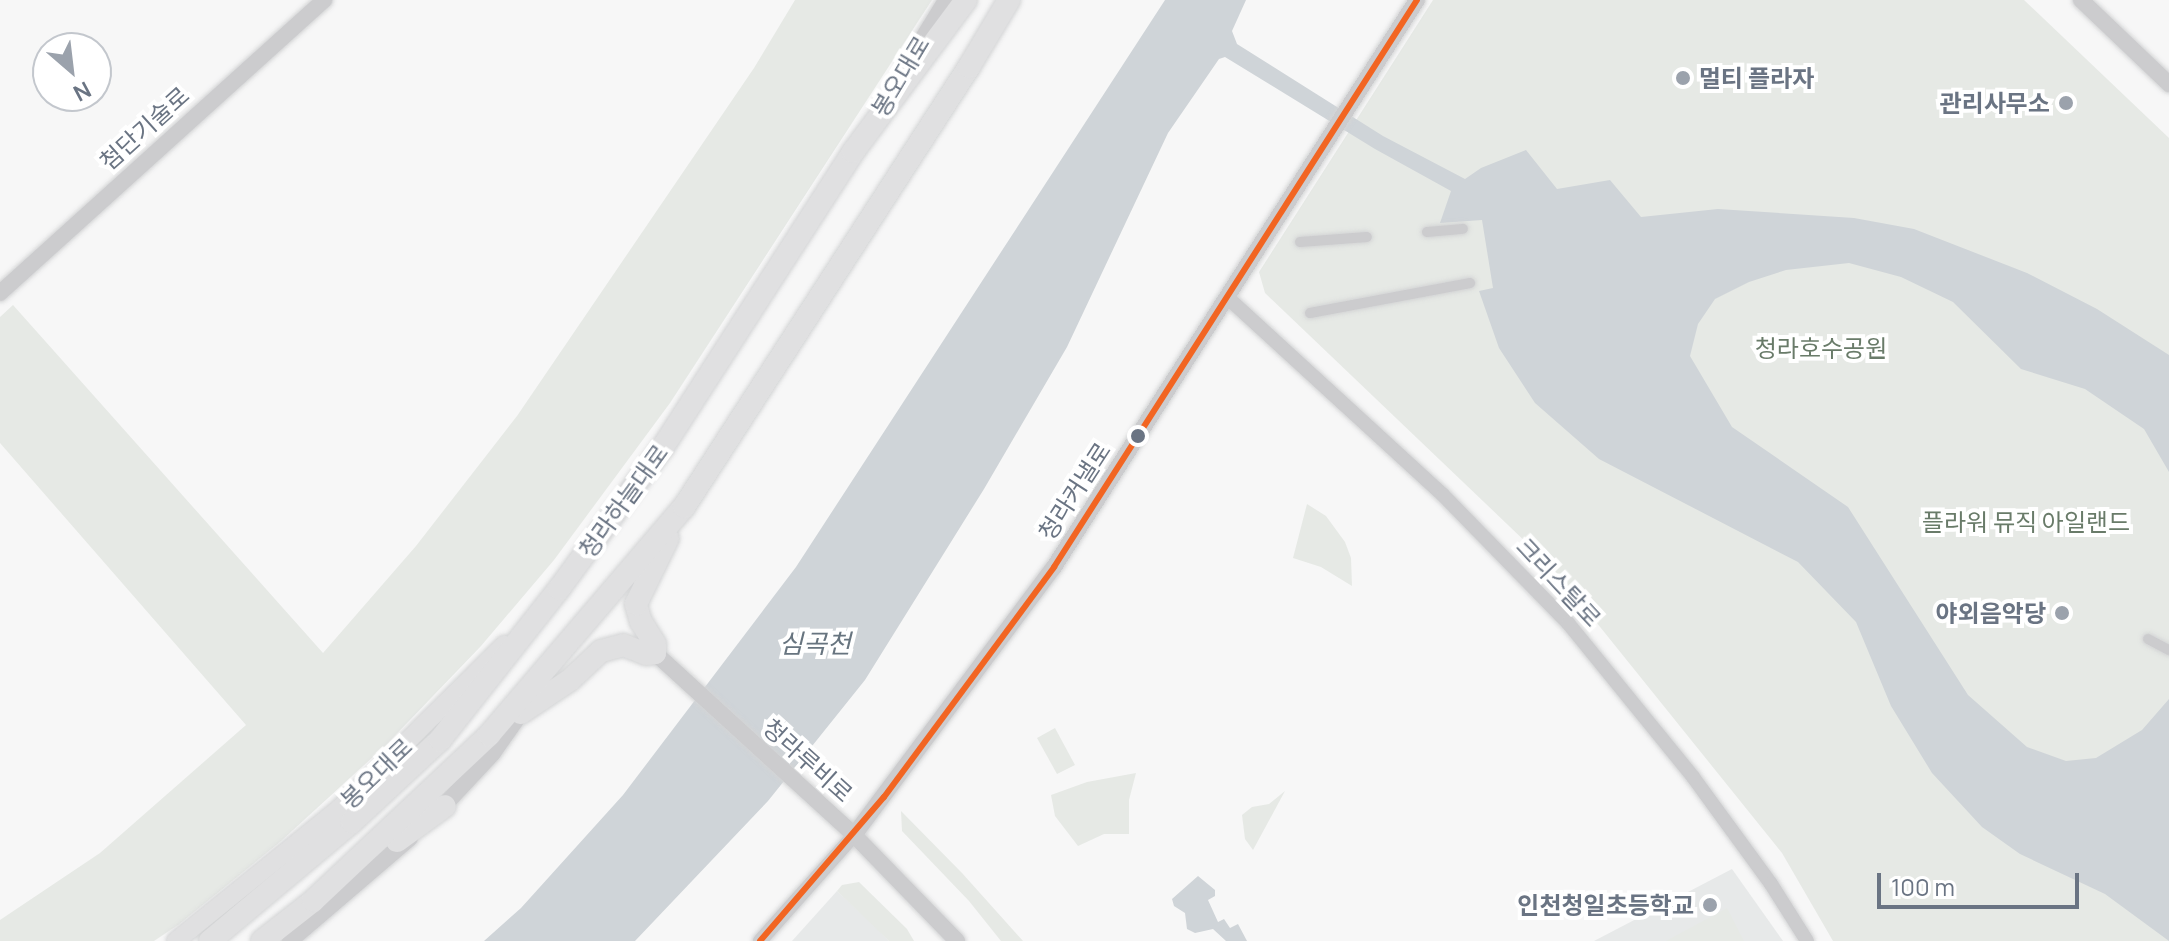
<!DOCTYPE html>
<html>
<head>
<meta charset="utf-8">
<style>
  body { margin:0 }
  #map { position:relative; width:2169px; height:941px; overflow:hidden; background:#f7f7f7; font-family:Manrope,"Noto Sans KR",sans-serif }
  div>[style] { position:absolute }
  [style*='--x'] { left:calc(var(--x)*1px); top:calc(var(--y)*1px); width:calc(var(--w)*1px); rotate:calc(var(--a)*1deg) }
  .built>* { inset:0; background:#e7e9e9 }
  .green>* { inset:0; background:#e6e9e5 }
  .water>* { inset:0; background:#cfd4d8 }
  .roads { filter:drop-shadow(0 0 2px #d3d4d5) drop-shadow(0 0 2px #d3d4d5) }
  .pedestrian>* { height:10px; margin:-5px; padding:0 5px; transform-origin:5px; border-radius:5px; background:#ccccce }
  .minor>* { height:14px; margin:-7px; padding:0 7px; transform-origin:7px; border-radius:7px; background:#ccccce }
  .tertiary>* { height:16px; margin:-8px; padding:0 8px; transform-origin:8px; border-radius:8px; background:#ccccce }
  .secondary>* { height:18px; margin:-9px; padding:0 9px; transform-origin:9px; border-radius:9px; background:#e0e0e1 }
  .trunk>* { height:22px; margin:-11px; padding:0 11px; transform-origin:11px; border-radius:11px; background:#e0e0e1 }
  .bus-1>* { height:6px; margin:-3px; padding:0 3px; transform-origin:3px; border-radius:3px; background:#f26522 }
  .dots>* { width:22px; height:22px; translate:-50% -50%; box-sizing:border-box; border:4px solid #fff; border-radius:50% }
  span { translate:-50% -50%; white-space:nowrap; text-align:center; line-height:1.15; -webkit-text-stroke:8px #fff; paint-order:stroke }
  .street-label { font-size:24px; color:#6a7483 }
  .poi-label { font-size:24px; color:#6a7483; font-weight:700 }
  .left { translate:0 -50%; text-align:left }
  .right { translate:-100% -50%; text-align:right }
  .park-label { font-size:24px; color:#697b69 }
  .water-label { font-size:26px; color:#67747f; font-style:italic }
  .north { position:absolute; left:32px; top:32px; width:80px; height:80px; box-sizing:border-box; background:#fff; border:2px solid #c3c7cd; border-radius:50%; rotate:152deg; font-size:22px; font-weight:700; line-height:32px; text-align:center; color:#6a7483 }
  .north::after { content:''; display:block; margin:auto; width:28px; height:36px; background:#9ba2ac; clip-path:polygon(50% 0,100% 100%,50% 72%,0 100%) }
  .scale { position:absolute; left:1877px; top:873px; width:202px; height:36px; box-sizing:border-box; border:4px solid #6a7483; border-top:0; padding-left:10px; font-size:24px; line-height:28px; white-space:nowrap; color:#6a7483; -webkit-text-stroke:6px #fff; paint-order:stroke }
</style>
</head>
<body>
<div id="map">
  <div class="built">
    <div style="clip-path:polygon(1732px 869px,1783px 941px,1594px 941px)"></div>
    <div style="clip-path:polygon(837px 891px,877px 928px,889px 941px,792px 941px)"></div>
  </div>
  <div class="green">
    <div style="clip-path:polygon(795px 0,932px 0,670px 403px,554px 560px,481px 646px,386px 745px,281px 841px,178px 925px,154px 941px,0 941px,0 920px,100px 853px,246px 725px,0 443px,0 317px,13px 305px,323px 653px,416px 546px,517px 416px,754px 68px)"></div>
    <div style="clip-path:polygon(1433px 0,2024px 0,2169px 138px,2169px 941px,1833px 941px,1782px 853px,1551px 566px,1265px 293px,1259px 272px)"></div>
    <div style="clip-path:polygon(1307px 504px,1326px 516px,1345px 542px,1351px 558px,1352px 586px,1321px 567px,1293px 558px)"></div>
    <div style="clip-path:polygon(1055px 728px,1075px 765px,1057px 774px,1037px 738px)"></div>
    <div style="clip-path:polygon(1136px 773px,1129px 800px,1129px 834px,1104px 834px,1078px 846px,1055px 816px,1051px 795px,1087px 782px)"></div>
    <div style="clip-path:polygon(1285px 791px,1253px 850px,1245px 839px,1242px 815px,1252px 807px,1269px 804px)"></div>
    <div style="clip-path:polygon(901px 811px,962px 873px,1023px 941px,1001px 941px,969px 901px,902px 831px)"></div>
    <div style="clip-path:polygon(859px 882px,907px 929px,914px 941px,889px 941px,837px 891px,842px 885px)"></div>
    <div style="clip-path:polygon(1727px 908px,1744px 941px,1666px 941px)"></div>
  </div>
  <div class="water">
    <div style="clip-path:polygon(1165px 0,1246px 0,1232px 31px,1237px 44px,1383px 136px,1465px 179px,1481px 168px,1526px 150px,1557px 189px,1610px 180px,1641px 217px,1718px 209px,1854px 218px,1914px 229px,2027px 273px,2097px 309px,2169px 355px,2169px 472px,2144px 429px,2085px 389px,2021px 369px,1953px 302px,1901px 277px,1849px 263px,1786px 270px,1749px 282px,1715px 299px,1698px 324px,1690px 356px,1732px 427px,1848px 507px,1968px 695px,2027px 747px,2066px 761px,2096px 758px,2142px 730px,2169px 699px,2169px 941px,2105px 894px,2020px 854px,1982px 827px,1932px 773px,1891px 706px,1856px 622px,1798px 562px,1599px 459px,1535px 403px,1499px 348px,1479px 291px,1493px 288px,1482px 220px,1440px 223px,1451px 191px,1375px 149px,1225px 57px,1219px 59px,1168px 133px,1067px 347px,984px 489px,865px 680px,768px 801px,635px 941px,484px 941px,521px 908px,623px 795px,796px 567px)"></div>
    <div style="clip-path:polygon(1198px 876px,1215px 890px,1215px 896px,1208px 900px,1218px 922px,1224px 919px,1230px 928px,1238px 924px,1247px 941px,1226px 941px,1213px 929px,1195px 933px,1187px 929px,1185px 913px,1174px 906px,1172px 899px)"></div>
  </div>
  <div class="roads">
    <div class="pedestrian">
      <div style="--x:1427;--y:232;--w:36;--a:-5"></div>
      <div style="--x:1300;--y:242;--w:67;--a:-4.3"></div>
      <div style="--x:1310;--y:313;--w:163;--a:-10.6"></div>
      <div style="--x:2148;--y:639;--w:24;--a:28"></div>
    </div>
    <div class="minor">
      <div style="--x:1228;--y:298;--w:292;--a:42.5"></div>
      <div style="--x:1443;--y:495;--w:179;--a:45.7"></div>
      <div style="--x:1568;--y:623;--w:198;--a:50.9"></div>
      <div style="--x:1693;--y:777;--w:132;--a:53.9"></div>
      <div style="--x:1771;--y:884;--w:67;--a:57.7"></div>
      <div style="--x:760;--y:941;--w:142;--a:-48.4"></div>
    </div>
    <div class="tertiary">
      <div style="--x:2081;--y:0;--w:122;--a:43.7"></div>
      <div style="--x:905;--y:67;--w:79;--a:-58.5"></div>
      <div style="--x:0;--y:293;--w:437;--a:-42.1"></div>
      <div style="--x:655;--y:653;--w:270;--a:42.4"></div>
      <div style="--x:854;--y:835;--w:148;--a:45.8"></div>
      <div style="--x:439;--y:811;--w:79;--a:-47"></div>
      <div style="--x:493;--y:753;--w:57;--a:-54.9"></div>
      <div style="--x:854;--y:835;--w:334;--a:-53.3"></div>
      <div style="--x:1054;--y:567;--w:673;--a:-57.37"></div>
      <div style="--x:290;--y:941;--w:158;--a:-40.6"></div>
    </div>
    <div class="secondary">
      <div style="--x:176;--y:941;--w:210;--a:-39"></div>
      <div style="--x:339;--y:809;--w:233;--a:-44.8"></div>
    </div>
    <div class="trunk">
      <div style="--x:521;--y:713;--w:59;--a:-34"></div>
      <div style="--x:570;--y:680;--w:42;--a:-43.1"></div>
      <div style="--x:601;--y:651;--w:23;--a:-15"></div>
      <div style="--x:623;--y:645;--w:25;--a:21"></div>
      <div style="--x:646;--y:654;--w:9;--a:-6"></div>
      <div style="--x:655;--y:653;--w:9;--a:-90"></div>
      <div style="--x:655;--y:644;--w:26;--a:-122"></div>
      <div style="--x:641;--y:622;--w:19;--a:-106"></div>
      <div style="--x:636;--y:604;--w:73;--a:-64.1"></div>
      <div style="--x:397;--y:841;--w:59;--a:-36.1"></div>
      <div style="--x:210;--y:941;--w:185;--a:-40"></div>
      <div style="--x:352;--y:822;--w:120;--a:-43"></div>
      <div style="--x:440;--y:740;--w:192;--a:-51.8"></div>
      <div style="--x:559;--y:589;--w:176;--a:-53.8"></div>
      <div style="--x:663;--y:447;--w:351;--a:-57.2"></div>
      <div style="--x:853;--y:152;--w:189;--a:-53.4"></div>
      <div style="--x:262;--y:941;--w:65;--a:-38.1"></div>
      <div style="--x:313;--y:901;--w:242;--a:-43.3"></div>
      <div style="--x:489;--y:735;--w:300;--a:-49.5"></div>
      <div style="--x:684;--y:507;--w:524;--a:-57.07"></div>
      <div style="--x:969;--y:67;--w:78;--a:-59.2"></div>
    </div>
  </div>
  <div class="bus-1">
    <div style="--x:760;--y:941;--w:190;--a:-49.3"></div>
    <div style="--x:884;--y:797;--w:286;--a:-53.5"></div>
    <div style="--x:1054;--y:567;--w:673;--a:-57.37"></div>
  </div>
  <div class="dots">
    <div style="left:1683px;top:78px;background:#9ba2ac"></div>
    <div style="left:2066px;top:103px;background:#9ba2ac"></div>
    <div style="left:1138px;top:436px;background:#6a7483"></div>
    <div style="left:2062px;top:613px;background:#9ba2ac"></div>
    <div style="left:1710px;top:905px;background:#9ba2ac"></div>
  </div>
  <div class="street-label">
    <span style="left:900px;top:76px;rotate:-59deg">봉오대로</span>
    <span style="left:144px;top:128px;rotate:-42deg">첨단기술로</span>
    <span style="left:1074px;top:491px;rotate:-57deg">청라커낼로</span>
    <span style="left:623px;top:501px;rotate:-54deg">청라하늘대로</span>
    <span style="left:1559px;top:582px;rotate:47deg">크리스탈로</span>
    <span style="left:808px;top:760px;rotate:42deg">청라루비로</span>
    <span style="left:376px;top:773px;rotate:-44deg">봉오대로</span>
  </div>
  <div class="poi-label">
    <span class="left" style="left:1699px;top:78px">멀티 플라자</span>
    <span class="right" style="left:2050px;top:103px">관리사무소</span>
    <span class="right" style="left:2046px;top:613px">야외음악당</span>
    <span class="right" style="left:1694px;top:905px">인천청일초등학교</span>
  </div>
  <div class="park-label">
    <span style="left:1821px;top:348px">청라호수공원</span>
    <span style="left:2026px;top:522px">플라워 뮤직 아일랜드</span>
  </div>
  <div class="water-label">
    <span style="left:815px;top:644px">심곡천</span>
  </div>
  <div class="north">N</div>
  <div class="scale">100 m</div>
</div>
</body>
</html>
